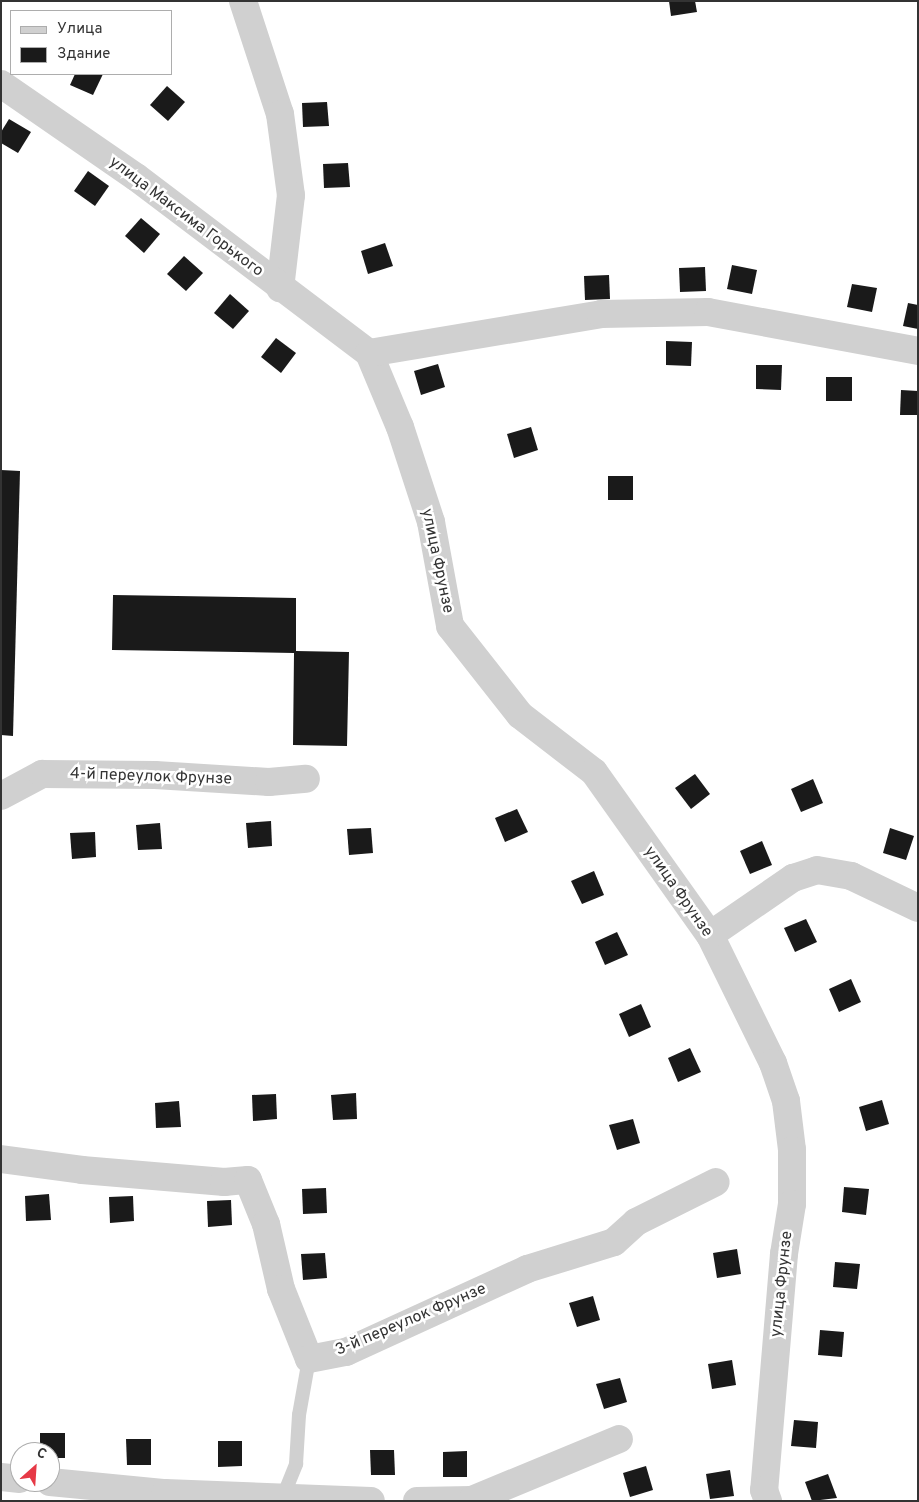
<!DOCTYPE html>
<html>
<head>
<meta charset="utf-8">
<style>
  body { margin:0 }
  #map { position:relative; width:919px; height:1502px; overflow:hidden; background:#fff; font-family:Overpass,sans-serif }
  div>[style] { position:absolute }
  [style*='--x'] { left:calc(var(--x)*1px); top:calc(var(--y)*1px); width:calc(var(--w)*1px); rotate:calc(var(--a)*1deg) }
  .building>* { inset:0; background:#1a1a1a }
  .lane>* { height:14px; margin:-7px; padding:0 7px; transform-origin:7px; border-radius:7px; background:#d0d0d0 }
  .street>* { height:28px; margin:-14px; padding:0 14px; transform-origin:14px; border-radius:14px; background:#d0d0d0 }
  span { translate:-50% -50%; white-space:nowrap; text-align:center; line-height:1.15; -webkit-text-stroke:5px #fff; paint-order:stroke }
  .street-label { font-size:16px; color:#333 }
  .frame { position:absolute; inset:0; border:2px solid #333; pointer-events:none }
  .legend { position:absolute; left:10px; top:10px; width:162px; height:65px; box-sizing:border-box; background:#fff; border:1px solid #adadad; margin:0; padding:6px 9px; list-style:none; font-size:15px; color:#333 }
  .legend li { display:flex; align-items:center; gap:10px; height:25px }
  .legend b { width:25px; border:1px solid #adadad }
  .north { position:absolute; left:10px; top:1442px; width:50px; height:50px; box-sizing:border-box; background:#fff; border:1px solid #adadad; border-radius:50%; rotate:26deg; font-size:14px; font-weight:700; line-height:20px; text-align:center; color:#333 }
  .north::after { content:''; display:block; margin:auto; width:18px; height:22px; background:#e63946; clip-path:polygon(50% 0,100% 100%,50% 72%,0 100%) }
</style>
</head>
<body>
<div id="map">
  <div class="building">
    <div style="clip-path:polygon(669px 1px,695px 1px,697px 12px,671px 16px)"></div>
    <div style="clip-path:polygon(75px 74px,103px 74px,93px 95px,70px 85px)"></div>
    <div style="clip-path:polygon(167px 86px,185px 102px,168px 121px,150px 105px)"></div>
    <div style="clip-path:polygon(327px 102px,329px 126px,303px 127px,302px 103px)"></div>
    <div style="clip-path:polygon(9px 119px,31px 132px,18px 153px,1px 143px,1px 132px)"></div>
    <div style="clip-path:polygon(348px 163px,350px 187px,324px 188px,323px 164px)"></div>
    <div style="clip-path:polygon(88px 171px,109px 186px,95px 206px,74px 191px)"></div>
    <div style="clip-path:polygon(141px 218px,160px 234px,144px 253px,125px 236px)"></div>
    <div style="clip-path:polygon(385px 243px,393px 266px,368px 274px,361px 251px)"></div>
    <div style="clip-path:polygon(184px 256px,203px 273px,186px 291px,167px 274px)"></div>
    <div style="clip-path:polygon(732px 265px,757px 270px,752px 294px,727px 289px)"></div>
    <div style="clip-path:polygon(705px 267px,706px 291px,680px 292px,679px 268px)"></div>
    <div style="clip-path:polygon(609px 275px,610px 299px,585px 300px,584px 276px)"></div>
    <div style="clip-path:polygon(852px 284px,877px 288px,872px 312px,847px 307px)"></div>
    <div style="clip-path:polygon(230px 294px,249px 311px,233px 329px,214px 313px)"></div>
    <div style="clip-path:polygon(908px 303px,918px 305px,918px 329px,903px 326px)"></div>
    <div style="clip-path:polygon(276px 338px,296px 353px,281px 373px,261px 357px)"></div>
    <div style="clip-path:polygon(666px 341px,692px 342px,691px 366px,666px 365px)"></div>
    <div style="clip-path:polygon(438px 364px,445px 387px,421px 395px,414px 371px)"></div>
    <div style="clip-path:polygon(756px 365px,782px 365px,781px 390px,756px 389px)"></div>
    <div style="clip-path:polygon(826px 377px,852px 377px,852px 401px,826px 401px)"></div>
    <div style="clip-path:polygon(901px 390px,918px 391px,918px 415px,900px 415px)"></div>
    <div style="clip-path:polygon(531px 427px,538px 450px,514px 458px,507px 434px)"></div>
    <div style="clip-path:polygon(1px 470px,20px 471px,13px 736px,1px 735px)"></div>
    <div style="clip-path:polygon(608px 476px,633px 476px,633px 500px,608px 500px)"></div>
    <div style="clip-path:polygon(113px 595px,296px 598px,296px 651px,349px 652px,347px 746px,293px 745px,294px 653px,112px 650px)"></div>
    <div style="clip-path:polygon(695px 774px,710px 794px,691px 809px,675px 788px)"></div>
    <div style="clip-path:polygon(813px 779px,823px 803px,801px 812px,791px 789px)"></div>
    <div style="clip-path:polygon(517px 809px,528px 832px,505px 842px,495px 818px)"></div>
    <div style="clip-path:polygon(271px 821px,272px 846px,248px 848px,246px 823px)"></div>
    <div style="clip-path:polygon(160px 823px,162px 849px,138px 850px,136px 825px)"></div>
    <div style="clip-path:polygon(371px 828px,373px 853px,349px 855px,347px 829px)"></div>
    <div style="clip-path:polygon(890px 828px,914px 836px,906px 860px,883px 853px)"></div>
    <div style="clip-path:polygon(95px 832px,96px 857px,72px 859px,70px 833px)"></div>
    <div style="clip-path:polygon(762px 841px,772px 865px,750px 874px,740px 851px)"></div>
    <div style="clip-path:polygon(594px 871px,604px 895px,582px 904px,571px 881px)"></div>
    <div style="clip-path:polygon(806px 919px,817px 942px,795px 952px,784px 928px)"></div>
    <div style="clip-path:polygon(617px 932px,628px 955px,605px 965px,595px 942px)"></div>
    <div style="clip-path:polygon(851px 979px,861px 1002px,839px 1012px,829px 989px)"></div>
    <div style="clip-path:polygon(641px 1004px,651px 1027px,629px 1037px,619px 1014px)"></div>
    <div style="clip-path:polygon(690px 1048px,701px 1072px,678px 1082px,668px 1058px)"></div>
    <div style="clip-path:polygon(356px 1093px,357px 1119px,333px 1120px,331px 1095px)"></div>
    <div style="clip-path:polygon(276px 1094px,277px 1119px,253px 1121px,252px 1095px)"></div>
    <div style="clip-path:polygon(882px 1100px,889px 1124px,866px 1131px,859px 1107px)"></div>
    <div style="clip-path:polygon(179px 1101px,181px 1127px,156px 1128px,155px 1103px)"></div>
    <div style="clip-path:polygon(633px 1119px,640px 1143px,617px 1150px,609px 1125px)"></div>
    <div style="clip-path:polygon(844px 1187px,869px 1189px,866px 1215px,842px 1212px)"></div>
    <div style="clip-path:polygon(326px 1188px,327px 1213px,303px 1214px,302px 1189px)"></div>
    <div style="clip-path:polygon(49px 1194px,51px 1220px,26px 1221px,25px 1196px)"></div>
    <div style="clip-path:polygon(133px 1196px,134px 1221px,110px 1223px,109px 1197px)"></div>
    <div style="clip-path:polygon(231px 1200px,232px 1225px,208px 1227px,207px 1201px)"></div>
    <div style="clip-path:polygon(737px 1249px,741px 1274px,717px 1278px,713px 1253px)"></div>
    <div style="clip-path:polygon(325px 1253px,327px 1278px,303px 1280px,301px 1254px)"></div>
    <div style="clip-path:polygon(835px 1262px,860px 1264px,857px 1289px,833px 1287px)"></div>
    <div style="clip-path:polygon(593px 1296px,600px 1320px,577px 1327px,569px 1303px)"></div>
    <div style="clip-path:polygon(820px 1330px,844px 1332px,842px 1357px,818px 1355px)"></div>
    <div style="clip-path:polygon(732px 1360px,736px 1385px,712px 1389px,708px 1364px)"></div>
    <div style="clip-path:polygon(620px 1378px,627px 1402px,604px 1409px,596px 1384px)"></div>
    <div style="clip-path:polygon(794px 1420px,818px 1422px,816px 1448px,791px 1446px)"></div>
    <div style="clip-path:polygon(40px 1433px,65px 1433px,65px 1458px,50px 1458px,50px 1452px,40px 1452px)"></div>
    <div style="clip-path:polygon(126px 1439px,151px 1439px,151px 1465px,127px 1465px)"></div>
    <div style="clip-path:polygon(218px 1441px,242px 1441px,242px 1466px,218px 1467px)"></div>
    <div style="clip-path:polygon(370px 1450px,394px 1450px,395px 1475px,371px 1475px)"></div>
    <div style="clip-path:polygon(467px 1451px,467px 1477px,443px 1477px,443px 1452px)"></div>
    <div style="clip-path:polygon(646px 1466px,653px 1490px,630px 1497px,623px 1473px)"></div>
    <div style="clip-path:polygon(730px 1470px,734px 1496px,710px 1499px,706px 1474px)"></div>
    <div style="clip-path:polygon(828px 1474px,837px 1498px,812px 1501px,805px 1482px)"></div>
  </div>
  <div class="lane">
    <div style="--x:282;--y:1499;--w:38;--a:-68"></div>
    <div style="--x:296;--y:1464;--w:49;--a:-86.5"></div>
    <div style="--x:299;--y:1415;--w:57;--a:-79.9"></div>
  </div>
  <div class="street">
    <div style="--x:243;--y:1;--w:119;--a:71.9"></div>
    <div style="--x:280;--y:114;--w:82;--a:82.3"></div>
    <div style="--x:291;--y:195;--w:94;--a:96.7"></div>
    <div style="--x:1;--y:84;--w:164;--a:34.6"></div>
    <div style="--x:136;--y:177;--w:292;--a:37.1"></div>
    <div style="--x:369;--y:353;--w:80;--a:67.3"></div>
    <div style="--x:400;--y:427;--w:100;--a:71.9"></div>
    <div style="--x:431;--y:522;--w:106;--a:79.6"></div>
    <div style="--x:450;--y:626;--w:113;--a:51.8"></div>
    <div style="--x:520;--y:715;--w:93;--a:37.6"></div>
    <div style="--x:594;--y:772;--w:200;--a:54.6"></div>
    <div style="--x:710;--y:935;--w:143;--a:63.8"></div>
    <div style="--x:773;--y:1063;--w:40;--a:71.1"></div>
    <div style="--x:786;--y:1101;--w:49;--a:83"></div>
    <div style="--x:792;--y:1150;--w:54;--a:90"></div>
    <div style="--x:792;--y:1204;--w:51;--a:99.1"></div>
    <div style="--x:784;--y:1254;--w:237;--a:94.8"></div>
    <div style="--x:764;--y:1490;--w:12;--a:70"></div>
    <div style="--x:369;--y:353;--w:235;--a:-9.5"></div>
    <div style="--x:601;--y:314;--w:107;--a:-1.1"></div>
    <div style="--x:708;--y:312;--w:214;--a:10.5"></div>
    <div style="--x:1;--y:796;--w:47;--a:-28.2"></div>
    <div style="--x:42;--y:774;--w:113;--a:0.5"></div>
    <div style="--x:155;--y:775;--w:114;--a:3.5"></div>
    <div style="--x:269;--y:782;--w:37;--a:-5"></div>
    <div style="--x:710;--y:935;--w:101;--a:-34.5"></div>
    <div style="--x:793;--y:878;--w:25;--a:-18"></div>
    <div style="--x:817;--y:870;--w:35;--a:10"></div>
    <div style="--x:851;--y:876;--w:74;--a:25.5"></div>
    <div style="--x:1;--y:1159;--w:82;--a:7.7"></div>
    <div style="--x:82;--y:1170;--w:143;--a:4.8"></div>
    <div style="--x:224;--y:1182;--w:24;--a:-5"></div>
    <div style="--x:248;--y:1180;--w:48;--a:67.8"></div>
    <div style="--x:266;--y:1224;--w:67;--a:77"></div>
    <div style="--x:281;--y:1289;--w:75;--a:68.2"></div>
    <div style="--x:309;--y:1359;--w:38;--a:-11"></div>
    <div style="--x:346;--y:1352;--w:199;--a:-24.6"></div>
    <div style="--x:527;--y:1269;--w:91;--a:-17.2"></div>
    <div style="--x:614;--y:1242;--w:30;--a:-42"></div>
    <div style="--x:636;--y:1222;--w:89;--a:-26.6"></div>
    <div style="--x:1;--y:1477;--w:19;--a:6"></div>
    <div style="--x:50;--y:1482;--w:116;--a:5.5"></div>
    <div style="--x:165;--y:1493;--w:206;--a:2.2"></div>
    <div style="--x:417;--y:1501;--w:55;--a:-1"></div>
    <div style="--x:472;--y:1500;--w:159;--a:-22.5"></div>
  </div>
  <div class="street-label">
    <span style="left:186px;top:217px;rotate:37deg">улица Максима Горького</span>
    <span style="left:437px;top:561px;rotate:78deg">улица Фрунзе</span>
    <span style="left:151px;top:777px;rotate:2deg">4-й переулок Фрунзе</span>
    <span style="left:678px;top:892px;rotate:55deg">улица Фрунзе</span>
    <span style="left:782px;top:1284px;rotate:-84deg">улица Фрунзе</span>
    <span style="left:411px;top:1320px;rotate:-23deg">3-й переулок Фрунзе</span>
  </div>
  <div class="frame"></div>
  <ul class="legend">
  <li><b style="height:6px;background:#d0d0d0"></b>Улица</li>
  <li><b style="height:14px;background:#1a1a1a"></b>Здание</li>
  </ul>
  <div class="north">С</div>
</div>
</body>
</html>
